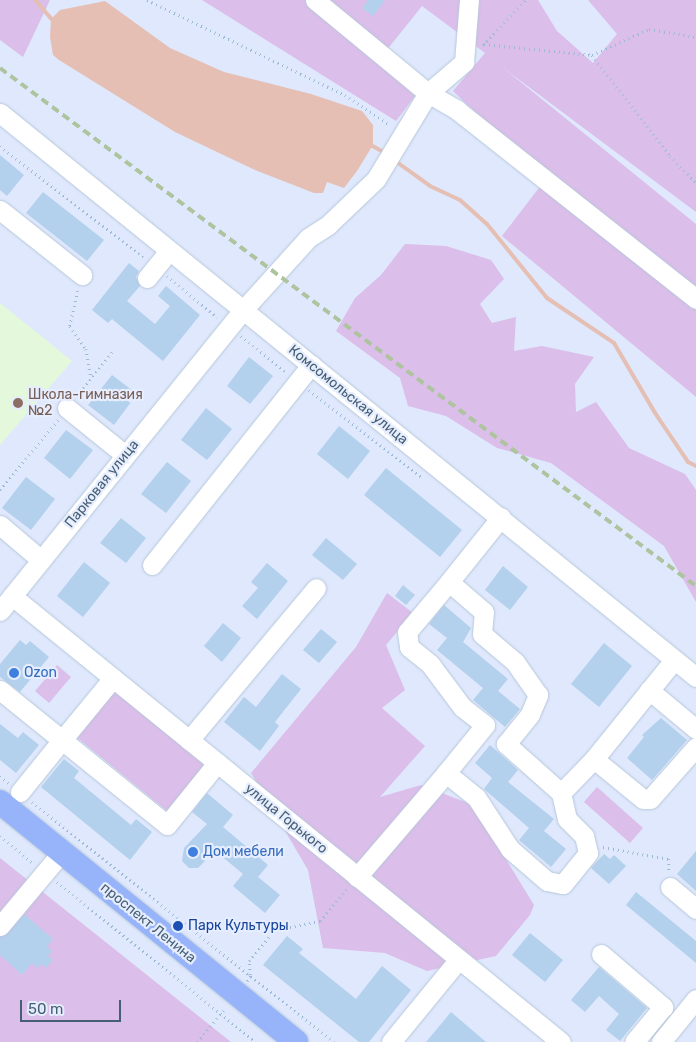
<!DOCTYPE html>
<html>
<head>
<meta charset="utf-8">
<style>
  body { margin:0 }
  #map { position:relative; width:696px; height:1042px; overflow:hidden; background:#dfe8fc; font-family:Rubik,sans-serif }
  div>[style] { position:absolute }
  [style*='--x'] { left:calc(var(--x)*1px); top:calc(var(--y)*1px); width:calc(var(--w)*1px); rotate:calc(var(--a)*1deg) }
  .education>* { inset:0; background:#e4f8dc }
  .green>* { inset:0; background:#dbbee9 }
  .water>* { inset:0; background:#e5bfb4 }
  .stream>* { height:4px; margin:-2px; padding:0 2px; transform-origin:2px; border-radius:2px; background:#e5bfb4 }
  .building>* { inset:0; background:#b3d0ec }
  .path>* { height:2.5px; margin-top:-1.25px; transform-origin:0; background:repeating-linear-gradient(90deg,#9bbad5 0 1px,transparent 0 5px) }
  .roads { filter:drop-shadow(0 0 1px #b6c7db) drop-shadow(0 0 1px #b6c7db) }
  .minor>* { height:19px; margin:-9.5px; padding:0 9.5px; transform-origin:9.5px; border-radius:9.5px; background:#fff }
  .major>* { height:24px; margin:-12px; padding:0 12px; transform-origin:12px; border-radius:12px; background:#97b4fb }
  .rail>* { height:4px; margin-top:-2px; transform-origin:0; background:repeating-linear-gradient(90deg,#adc49f 0 8px,transparent 0 13px) }
  .dots>* { width:14px; height:14px; translate:-50% -50%; box-sizing:border-box; border:2px solid #e5edff; border-radius:50% }
  span { translate:-50% -50%; white-space:nowrap; text-align:center; line-height:1.15; -webkit-text-stroke:4.5px #e5edff; paint-order:stroke }
  .education-label { font-size:14px; color:#785e54 }
  .left { translate:0 -50%; text-align:left }
  .street-label { font-size:14px; color:#475f72 }
  .shop-label { font-size:14px; color:#366cbe }
  .transit-label { font-size:14px; color:#164399 }
  .scale { position:absolute; left:20px; top:1000px; width:101px; height:22px; box-sizing:border-box; border:2px solid #475f72; border-top:0; padding-left:6px; font-size:15px; line-height:18px; white-space:nowrap; color:#475f72; -webkit-text-stroke:4px #e5edff; paint-order:stroke }
</style>
</head>
<body>
<div id="map">
  <div class="education">
    <div style="clip-path:polygon(0 303px,72px 361px,0 445px)"></div>
  </div>
  <div class="green">
    <div style="clip-path:polygon(0 0,50px 0,23px 57px,0 40px)"></div>
    <div style="clip-path:polygon(202px 0,538px 0,557px 31px,593px 63px,617px 34px,588px 0,696px 0,696px 212px,502px 67px,696px 224px,696px 397px,502px 236px,545px 180px,453px 91px,485px 53px,422px 6px,378px 61px,415px 96px,396px 121px)"></div>
    <div style="clip-path:polygon(405px 244px,446px 246px,491px 260px,504px 279px,480px 304px,492px 323px,516px 317px,514px 351px,542px 346px,594px 357px,575px 384px,576px 412px,596px 402px,629px 448px,685px 474px,696px 490px,696px 602px,664px 546px,551px 463px,497px 448px,446px 416px,408px 406px,400px 378px,336px 331px,355px 298px,381px 275px)"></div>
    <div style="clip-path:polygon(387px 593px,413px 613px,386px 645px,405px 690px,382px 708px,425px 746px,380px 797px,421px 785px,473px 805px,534px 905px,530px 915px,496px 956px,427px 971px,385px 953px,323px 948px,308px 870px,251px 773px,356px 647px)"></div>
    <div style="clip-path:polygon(57px 665px,71px 677px,49px 703px,35px 691px)"></div>
    <div style="clip-path:polygon(113px 689px,205px 765px,167px 811px,75px 736px)"></div>
    <div style="clip-path:polygon(597px 787px,643px 828px,630px 843px,584px 802px)"></div>
    <div style="clip-path:polygon(0 858px,34px 885px,231px 1042px,0 1042px)"></div>
  </div>
  <div class="water">
    <div style="clip-path:polygon(105px 1px,170px 48px,224px 72px,311px 94px,362px 111px,373px 125px,373px 145px,357px 171px,344px 188px,327px 182px,323px 193px,314px 193px,255px 170px,175px 132px,59px 60px,53px 55px,50px 37px,51px 19px,60px 10px)"></div>
  </div>
  <div class="stream">
    <div style="--x:35;--y:0;--w:28;--a:49"></div>
    <div style="--x:369;--y:144;--w:18;--a:29"></div>
    <div style="--x:394;--y:160;--w:44;--a:35.8"></div>
    <div style="--x:430;--y:186;--w:33;--a:25"></div>
    <div style="--x:460;--y:200;--w:36;--a:42"></div>
    <div style="--x:487;--y:224;--w:95;--a:51"></div>
    <div style="--x:547;--y:298;--w:81;--a:33.9"></div>
    <div style="--x:614;--y:343;--w:81;--a:59.6"></div>
    <div style="--x:655;--y:413;--w:59;--a:56"></div>
    <div style="--x:688;--y:462;--w:9;--a:27"></div>
  </div>
  <div class="building">
    <div style="clip-path:polygon(368px 0,385px 0,373px 16px,362px 8px)"></div>
    <div style="clip-path:polygon(0 155px,24px 175px,7px 196px,0 190px)"></div>
    <div style="clip-path:polygon(43px 192px,104px 240px,87px 261px,26px 213px)"></div>
    <div style="clip-path:polygon(129px 263px,139px 271px,136px 277px,140px 286px,127px 301px,155px 324px,170px 306px,158px 296px,166px 286px,200px 315px,163px 361px,112px 319px,108px 323px,92px 310px)"></div>
    <div style="clip-path:polygon(249px 357px,273px 376px,250px 404px,227px 386px)"></div>
    <div style="clip-path:polygon(112px 375px,137px 394px,114px 425px,88px 405px)"></div>
    <div style="clip-path:polygon(206px 408px,232px 429px,207px 460px,181px 440px)"></div>
    <div style="clip-path:polygon(339px 426px,370px 451px,348px 479px,317px 454px)"></div>
    <div style="clip-path:polygon(66px 430px,93px 450px,70px 479px,44px 458px)"></div>
    <div style="clip-path:polygon(167px 462px,191px 481px,166px 513px,141px 494px)"></div>
    <div style="clip-path:polygon(386px 468px,462px 530px,440px 557px,364px 495px)"></div>
    <div style="clip-path:polygon(26px 477px,55px 499px,31px 530px,2px 508px)"></div>
    <div style="clip-path:polygon(121px 518px,146px 538px,126px 563px,100px 543px)"></div>
    <div style="clip-path:polygon(326px 538px,357px 564px,343px 580px,312px 555px)"></div>
    <div style="clip-path:polygon(84px 562px,110px 583px,83px 617px,57px 596px)"></div>
    <div style="clip-path:polygon(267px 563px,288px 581px,257px 619px,242px 606px,258px 588px,251px 582px)"></div>
    <div style="clip-path:polygon(503px 566px,528px 587px,510px 610px,485px 590px)"></div>
    <div style="clip-path:polygon(403px 585px,415px 595px,406px 605px,395px 596px)"></div>
    <div style="clip-path:polygon(444px 605px,471px 628px,463px 642px,508px 679px,498px 691px,520px 709px,505px 727px,473px 700px,483px 688px,437px 650px,447px 638px,429px 624px)"></div>
    <div style="clip-path:polygon(223px 623px,241px 638px,222px 662px,204px 646px)"></div>
    <div style="clip-path:polygon(321px 629px,337px 642px,319px 663px,303px 650px)"></div>
    <div style="clip-path:polygon(20px 640px,26px 645px,30px 641px,49px 657px,20px 692px,0 677px,0 664px)"></div>
    <div style="clip-path:polygon(604px 643px,632px 666px,599px 707px,571px 684px)"></div>
    <div style="clip-path:polygon(282px 674px,301px 689px,275px 722px,279px 726px,260px 751px,224px 722px,244px 697px,256px 707px)"></div>
    <div style="clip-path:polygon(661px 718px,687px 740px,652px 780px,627px 758px,644px 737px,642px 735px)"></div>
    <div style="clip-path:polygon(0 724px,18px 738px,23px 732px,39px 745px,16px 773px,0 760px)"></div>
    <div style="clip-path:polygon(490px 745px,518px 770px,508px 782px,554px 819px,544px 831px,566px 849px,551px 867px,519px 840px,529px 828px,484px 789px,492px 778px,475px 763px)"></div>
    <div style="clip-path:polygon(64px 759px,79px 771px,74px 778px,131px 825px,136px 819px,152px 832px,130px 860px,41px 787px)"></div>
    <div style="clip-path:polygon(207px 793px,233px 815px,223px 827px,268px 865px,258px 877px,280px 895px,265px 913px,233px 886px,243px 874px,207px 844px,205px 861px,198px 868px,189px 868px,182px 861px,184px 848px,207px 824px,192px 812px)"></div>
    <div style="clip-path:polygon(696px 851px,696px 891px,677px 874px)"></div>
    <div style="clip-path:polygon(604px 854px,610px 859px,614px 855px,626px 866px,609px 884px,591px 868px)"></div>
    <div style="clip-path:polygon(636px 892px,696px 941px,696px 963px,626px 905px)"></div>
    <div style="clip-path:polygon(24px 914px,53px 939px,47px 947px,52px 951px,48px 956px,53px 960px,46px 968px,41px 964px,37px 968px,32px 963px,22px 975px,0 955px,0 937px,8px 934px)"></div>
    <div style="clip-path:polygon(530px 933px,563px 960px,545px 982px,512px 955px)"></div>
    <div style="clip-path:polygon(287px 936px,303px 949px,299px 953px,356px 999px,382px 966px,411px 990px,369px 1042px,359px 1042px,263px 965px)"></div>
    <div style="clip-path:polygon(599px 967px,647px 1008px,620px 1041px,606px 1030px,619px 1014px,599px 996px,585px 1012px,571px 1000px)"></div>
    <div style="clip-path:polygon(451px 1012px,486px 1042px,426px 1042px)"></div>
  </div>
  <div class="path">
    <div style="--x:147;--y:0;--w:220;--a:25.6"></div>
    <div style="--x:345;--y:95;--w:54;--a:33.7"></div>
    <div style="--x:484;--y:44;--w:109;--a:5.8"></div>
    <div style="--x:592;--y:55;--w:63;--a:-24.5"></div>
    <div style="--x:649;--y:29;--w:48;--a:9.7"></div>
    <div style="--x:483;--y:45;--w:62;--a:-47"></div>
    <div style="--x:592;--y:55;--w:128;--a:52.3"></div>
    <div style="--x:670;--y:156;--w:37;--a:46"></div>
    <div style="--x:0;--y:146;--w:181;--a:37.8"></div>
    <div style="--x:167;--y:276;--w:65;--a:39.4"></div>
    <div style="--x:78;--y:291;--w:36;--a:103"></div>
    <div style="--x:70;--y:326;--w:28;--a:55"></div>
    <div style="--x:86;--y:349;--w:29;--a:80"></div>
    <div style="--x:241;--y:336;--w:56;--a:38.5"></div>
    <div style="--x:309;--y:390;--w:143;--a:37.6"></div>
    <div style="--x:77;--y:396;--w:56;--a:-51.5"></div>
    <div style="--x:0;--y:490;--w:91;--a:-50.4"></div>
    <div style="--x:0;--y:776;--w:11;--a:38"></div>
    <div style="--x:32;--y:802;--w:386;--a:38.5"></div>
    <div style="--x:0;--y:836;--w:43;--a:39.3"></div>
    <div style="--x:603;--y:847;--w:67;--a:10.3"></div>
    <div style="--x:669;--y:859;--w:12;--a:90"></div>
    <div style="--x:57;--y:882;--w:255;--a:38.8"></div>
    <div style="--x:247;--y:981;--w:7;--a:-63"></div>
    <div style="--x:250;--y:975;--w:14;--a:-94"></div>
    <div style="--x:249;--y:961;--w:40;--a:-50"></div>
    <div style="--x:275;--y:930;--w:46;--a:-11.3"></div>
    <div style="--x:320;--y:921;--w:42;--a:-49.8"></div>
    <div style="--x:197;--y:1042;--w:43;--a:-49.7"></div>
  </div>
  <div class="roads">
    <div class="minor">
      <div style="--x:315;--y:0;--w:146;--a:39.5"></div>
      <div style="--x:428;--y:93;--w:48;--a:-40.7"></div>
      <div style="--x:464;--y:62;--w:62;--a:-85.4"></div>
      <div style="--x:0;--y:113;--w:896;--a:39.02"></div>
      <div style="--x:0;--y:210;--w:105;--a:38.4"></div>
      <div style="--x:147;--y:278;--w:35;--a:-51"></div>
      <div style="--x:67;--y:408;--w:75;--a:39"></div>
      <div style="--x:0;--y:525;--w:54;--a:40.5"></div>
      <div style="--x:152;--y:565;--w:256;--a:-51.5"></div>
      <div style="--x:449;--y:582;--w:65;--a:130"></div>
      <div style="--x:407;--y:632;--w:15;--a:82"></div>
      <div style="--x:409;--y:647;--w:27;--a:39"></div>
      <div style="--x:430;--y:664;--w:54;--a:53.3"></div>
      <div style="--x:462;--y:707;--w:29;--a:38"></div>
      <div style="--x:485;--y:725;--w:62;--a:129.1"></div>
      <div style="--x:446;--y:773;--w:38;--a:39"></div>
      <div style="--x:476;--y:797;--w:62;--a:56.8"></div>
      <div style="--x:510;--y:849;--w:49;--a:40.9"></div>
      <div style="--x:547;--y:881;--w:16;--a:11"></div>
      <div style="--x:563;--y:884;--w:40;--a:-51"></div>
      <div style="--x:588;--y:853;--w:17;--a:-103"></div>
      <div style="--x:584;--y:836;--w:24;--a:-135"></div>
      <div style="--x:567;--y:819;--w:27;--a:-103"></div>
      <div style="--x:561;--y:793;--w:74;--a:-138.3"></div>
      <div style="--x:506;--y:744;--w:38;--a:-51"></div>
      <div style="--x:530;--y:714;--w:21;--a:-67"></div>
      <div style="--x:538;--y:695;--w:40;--a:-124.9"></div>
      <div style="--x:515;--y:662;--w:43;--a:-139.7"></div>
      <div style="--x:482;--y:634;--w:22;--a:-85"></div>
      <div style="--x:484;--y:612;--w:46;--a:-139.4"></div>
      <div style="--x:449;--y:582;--w:83;--a:-51.3"></div>
      <div style="--x:12;--y:596;--w:707;--a:39.09"></div>
      <div style="--x:0;--y:611;--w:387;--a:-51.1"></div>
      <div style="--x:243;--y:310;--w:97;--a:-47.9"></div>
      <div style="--x:308;--y:238;--w:24;--a:-33"></div>
      <div style="--x:328;--y:225;--w:66;--a:-43.8"></div>
      <div style="--x:376;--y:179;--w:100;--a:-58.8"></div>
      <div style="--x:428;--y:93;--w:34;--a:30"></div>
      <div style="--x:457;--y:110;--w:305;--a:38.3"></div>
      <div style="--x:0;--y:690;--w:80;--a:38.9"></div>
      <div style="--x:62;--y:740;--w:80;--a:-50.6"></div>
      <div style="--x:649;--y:690;--w:61;--a:39.7"></div>
      <div style="--x:189;--y:740;--w:198;--a:-50.1"></div>
      <div style="--x:594;--y:759;--w:63;--a:39.2"></div>
      <div style="--x:643;--y:799;--w:7;--a:0"></div>
      <div style="--x:650;--y:799;--w:69;--a:-48.5"></div>
      <div style="--x:20;--y:792;--w:67;--a:-51.1"></div>
      <div style="--x:62;--y:740;--w:135;--a:39"></div>
      <div style="--x:167;--y:825;--w:80;--a:-51.1"></div>
      <div style="--x:561;--y:793;--w:47;--a:-45.9"></div>
      <div style="--x:594;--y:759;--w:127;--a:-51.1"></div>
      <div style="--x:357;--y:877;--w:137;--a:-49.4"></div>
      <div style="--x:670;--y:887;--w:34;--a:40"></div>
      <div style="--x:0;--y:926;--w:95;--a:-50.1"></div>
      <div style="--x:601;--y:954;--w:82;--a:40.5"></div>
      <div style="--x:663;--y:1007;--w:45;--a:129.6"></div>
      <div style="--x:391;--y:1042;--w:107;--a:-50.7"></div>
      <div style="--x:661;--y:1042;--w:55;--a:-50.9"></div>
    </div>
    <div class="major">
      <div style="--x:0;--y:802;--w:381;--a:39"></div>
    </div>
  </div>
  <div class="rail">
    <div style="--x:0;--y:68;--w:868;--a:36.66"></div>
  </div>
  <div class="dots">
    <div style="left:18px;top:403px;background:#8d6e63"></div>
    <div style="left:14px;top:673px;background:#3f7fe0"></div>
    <div style="left:193px;top:852px;background:#3f7fe0"></div>
    <div style="left:178px;top:926px;background:#1a4fb4"></div>
  </div>
  <div class="education-label">
    <span class="left" style="left:28px;top:403px">Школа-гимназия<br>№2</span>
  </div>
  <div class="street-label">
    <span style="left:348px;top:395px;rotate:39deg">Комсомольская улица</span>
    <span style="left:102px;top:484px;rotate:-51deg">Парковая улица</span>
    <span style="left:286px;top:819px;rotate:39deg">улица Горького</span>
    <span style="left:148px;top:923px;rotate:39deg">проспект Ленина</span>
  </div>
  <div class="shop-label">
    <span class="left" style="left:24px;top:673px">Ozon</span>
    <span class="left" style="left:203px;top:852px">Дом мебели</span>
  </div>
  <div class="transit-label">
    <span class="left" style="left:188px;top:926px">Парк Культуры</span>
  </div>
  <div class="scale">50 m</div>
</div>
</body>
</html>
